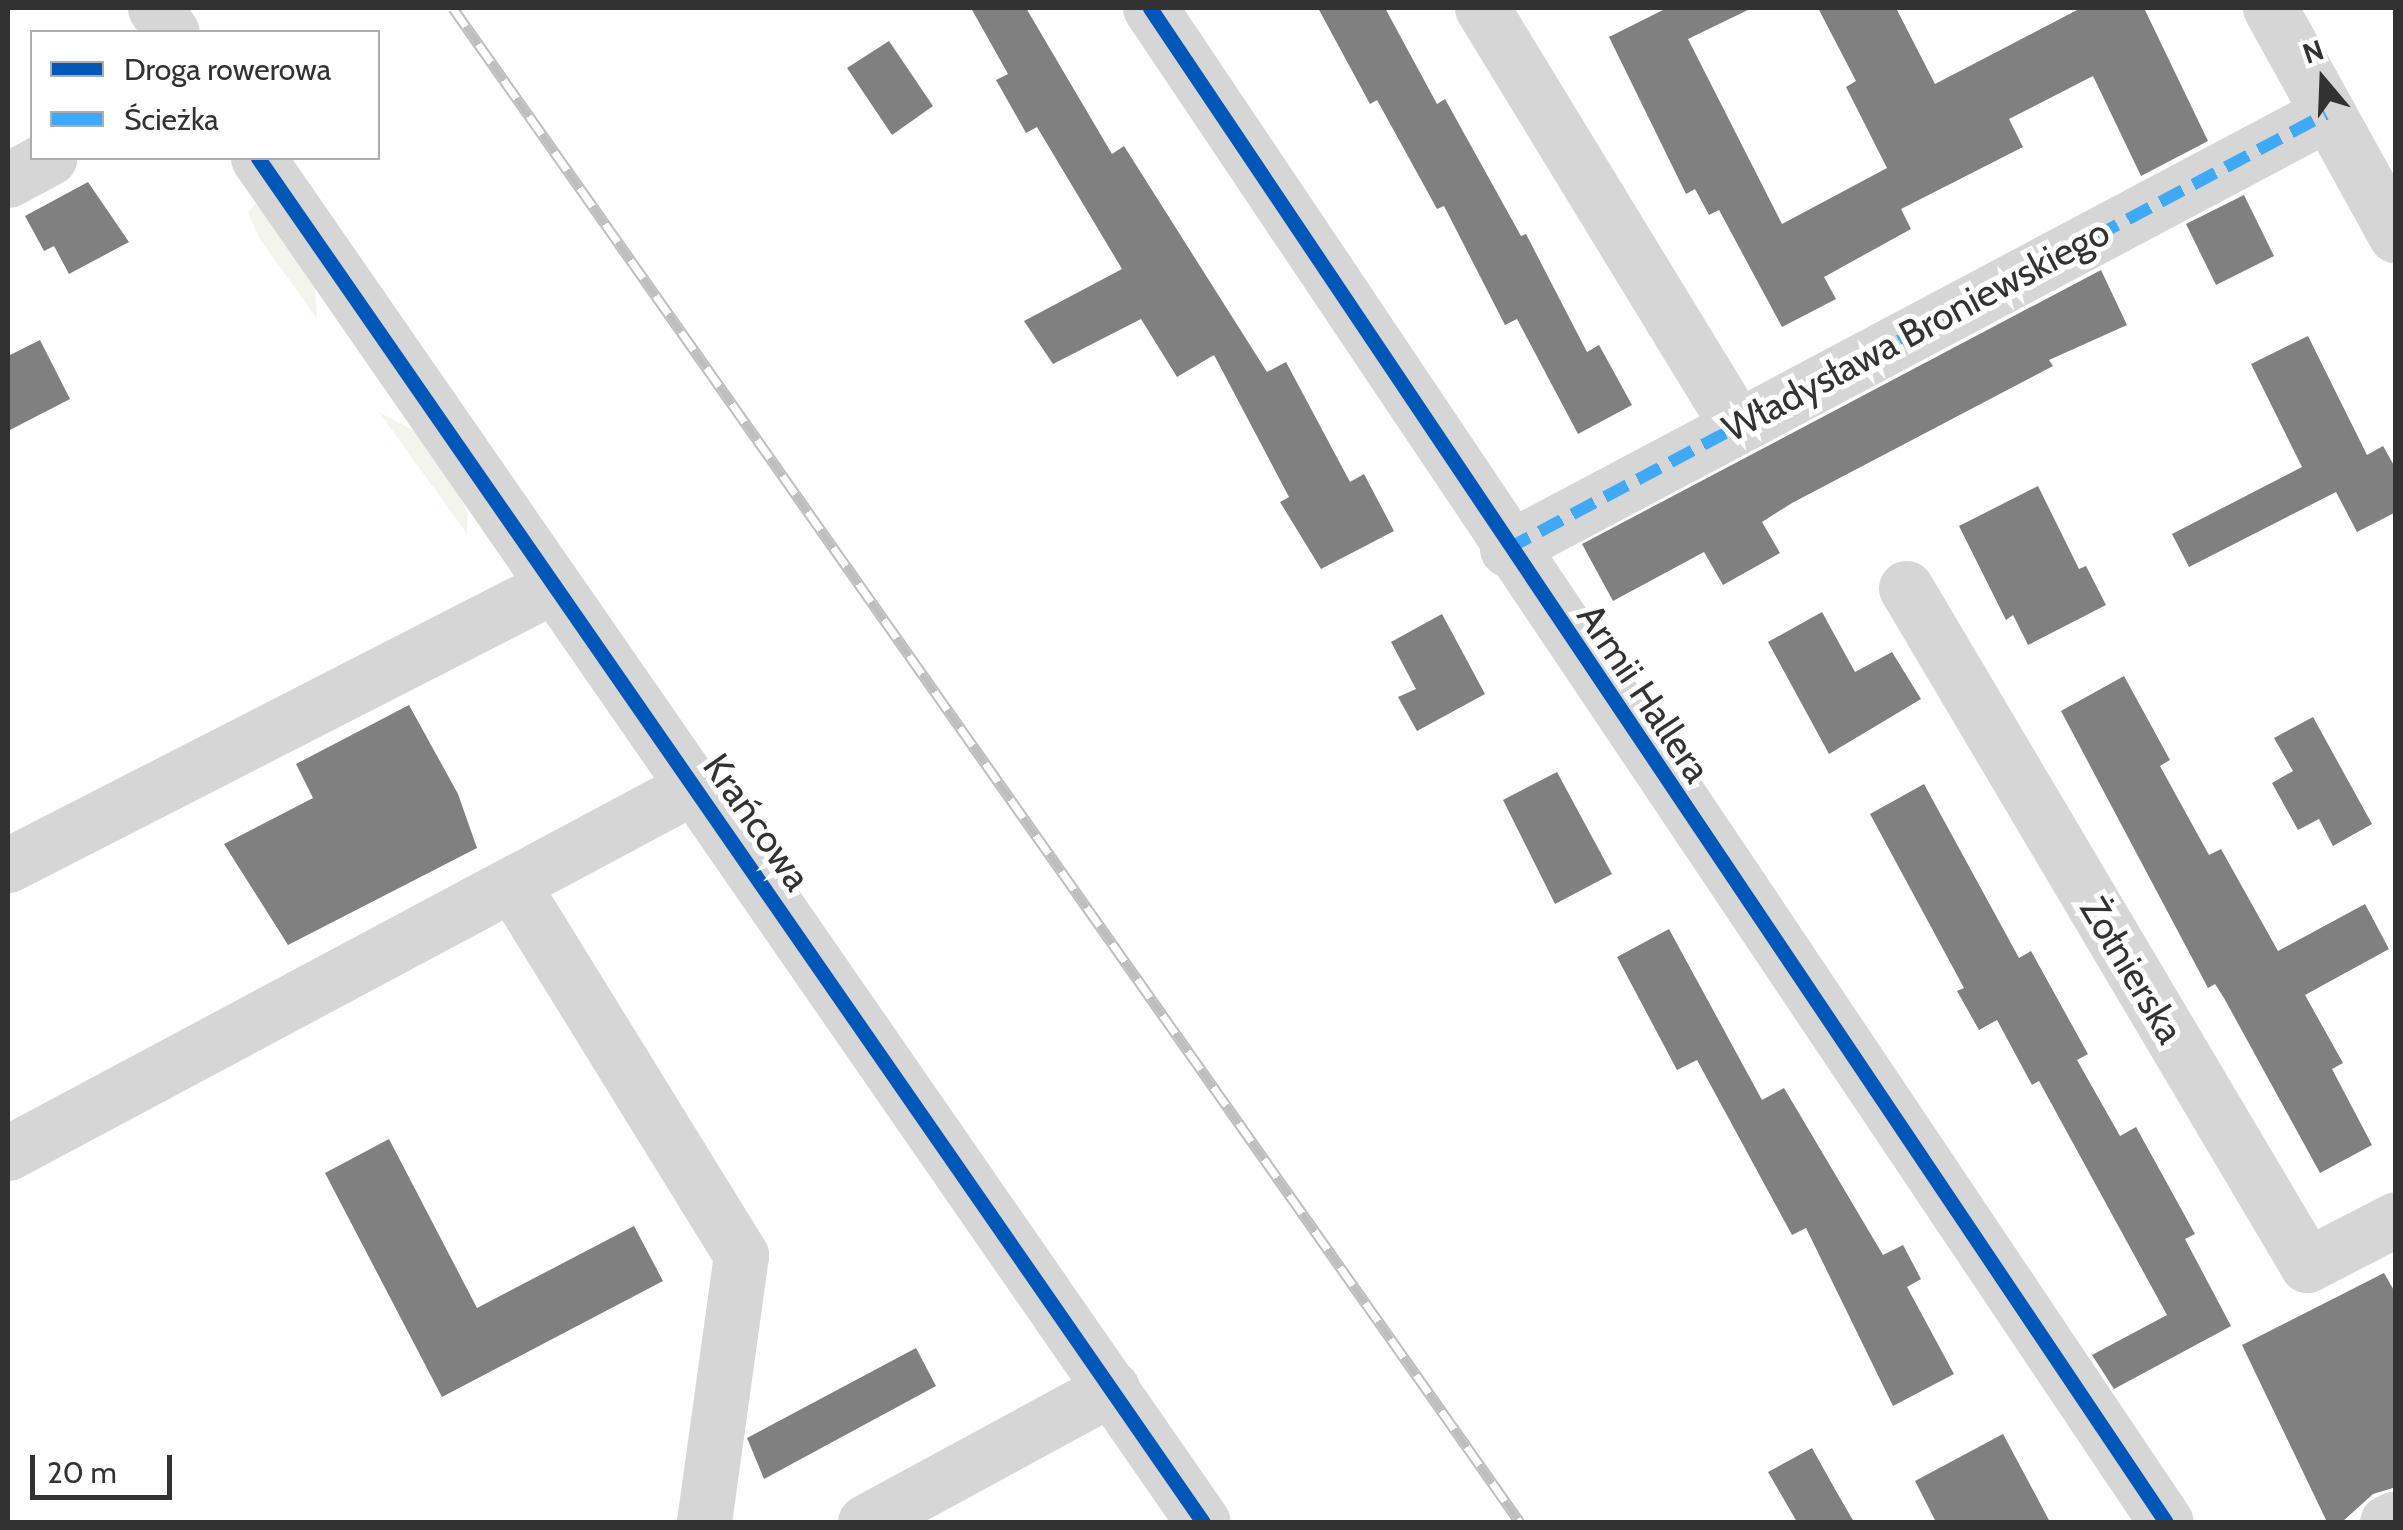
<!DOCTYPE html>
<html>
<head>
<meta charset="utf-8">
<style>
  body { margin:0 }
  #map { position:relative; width:2403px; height:1530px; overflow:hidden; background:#fff; font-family:Cabin,sans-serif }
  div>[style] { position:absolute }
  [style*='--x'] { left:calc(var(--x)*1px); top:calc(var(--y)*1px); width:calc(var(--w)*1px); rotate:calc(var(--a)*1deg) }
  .green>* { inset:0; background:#f3f5ed }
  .building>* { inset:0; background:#808080 }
  .minor>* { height:55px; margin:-27.5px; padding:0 27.5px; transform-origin:27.5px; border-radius:27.5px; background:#d6d6d6 }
  .rail>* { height:11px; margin-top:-5.5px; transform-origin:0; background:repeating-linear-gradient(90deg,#fff 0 22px,#bebebe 0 44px); box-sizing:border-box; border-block:2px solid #bebebe }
  .quiet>* { height:12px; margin-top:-6px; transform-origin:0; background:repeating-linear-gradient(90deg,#3fa9f5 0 25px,transparent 0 37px) }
  .cycleway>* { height:15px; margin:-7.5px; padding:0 7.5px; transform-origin:7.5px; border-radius:7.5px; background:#0057b8 }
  span { translate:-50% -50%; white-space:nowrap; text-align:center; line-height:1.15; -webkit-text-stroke:10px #fff; paint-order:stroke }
  .street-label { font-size:38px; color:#323232 }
  .frame { position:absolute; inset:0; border:10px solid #323232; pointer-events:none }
  .legend { position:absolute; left:30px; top:30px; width:350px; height:130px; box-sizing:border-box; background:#fff; border:2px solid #adadad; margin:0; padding:12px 18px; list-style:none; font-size:30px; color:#323232 }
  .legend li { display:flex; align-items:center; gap:20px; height:50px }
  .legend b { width:50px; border:2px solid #adadad }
  .north { position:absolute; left:2273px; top:30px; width:100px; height:100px; -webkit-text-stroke:8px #fff; paint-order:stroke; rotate:341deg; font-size:28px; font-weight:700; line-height:40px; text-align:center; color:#323232 }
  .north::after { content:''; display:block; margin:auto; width:35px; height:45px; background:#323232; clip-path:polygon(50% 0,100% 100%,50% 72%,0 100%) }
  .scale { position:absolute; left:30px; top:1455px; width:142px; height:45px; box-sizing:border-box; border:5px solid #323232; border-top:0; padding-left:12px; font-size:30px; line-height:35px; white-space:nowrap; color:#323232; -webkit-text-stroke:8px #fff; paint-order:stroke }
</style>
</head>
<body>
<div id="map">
  <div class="green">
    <div style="clip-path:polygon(258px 202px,314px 274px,317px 318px,259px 238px,248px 212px)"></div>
    <div style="clip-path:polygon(379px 412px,416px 432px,456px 486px,468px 514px,467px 534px)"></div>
  </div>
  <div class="building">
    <div style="clip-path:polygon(971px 8px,1026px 8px,1112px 154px,1124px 146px,1267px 372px,1286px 362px,1350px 482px,1364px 474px,1394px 531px,1321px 569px,1280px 502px,1289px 497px,1214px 355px,1177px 377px,1141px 319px,1053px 364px,1024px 321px,1122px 269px,1037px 127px,1026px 133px,996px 80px,1008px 74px)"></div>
    <div style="clip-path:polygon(1318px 8px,1385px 8px,1437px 104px,1445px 99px,1521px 236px,1526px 234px,1587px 352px,1599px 345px,1632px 405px,1578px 434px,1517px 319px,1505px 325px,1444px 206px,1437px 209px,1377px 100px,1370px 104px)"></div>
    <div style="clip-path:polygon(1667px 8px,1752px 8px,1688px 39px,1782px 224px,1887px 168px,1846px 87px,1856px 81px,1818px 8px,1896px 8px,1935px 84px,2081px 8px,2144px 8px,2208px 141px,2141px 176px,2093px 76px,2009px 119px,2023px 147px,1901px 209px,1911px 229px,1824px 277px,1836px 299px,1782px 327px,1719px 210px,1709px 215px,1695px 189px,1686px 194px,1609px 37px)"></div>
    <div style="clip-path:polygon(889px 41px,933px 106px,892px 135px,847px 68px)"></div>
    <div style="clip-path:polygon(88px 182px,129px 242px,69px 274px,54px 246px,44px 251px,25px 216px)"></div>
    <div style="clip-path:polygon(2244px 195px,2274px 256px,2216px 285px,2186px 224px)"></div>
    <div style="clip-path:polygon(2101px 270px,2127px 325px,2049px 360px,2053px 366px,1792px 503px,1762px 522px,1780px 553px,1723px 585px,1704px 552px,1613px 601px,1582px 544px)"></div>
    <div style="clip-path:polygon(2308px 336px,2367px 455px,2383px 446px,2396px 469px,2396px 512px,2357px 532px,2336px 492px,2189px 567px,2172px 534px,2302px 467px,2251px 364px)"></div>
    <div style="clip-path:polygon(40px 340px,70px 399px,8px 431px,8px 356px)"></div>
    <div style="clip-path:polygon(2038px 486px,2079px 569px,2086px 566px,2106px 605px,2028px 645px,2013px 615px,2006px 620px,1959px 526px)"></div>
    <div style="clip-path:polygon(1822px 612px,1855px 672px,1892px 652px,1921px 699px,1829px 754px,1768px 642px)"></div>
    <div style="clip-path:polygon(1442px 614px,1485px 694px,1417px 731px,1398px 697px,1416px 689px,1391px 642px)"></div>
    <div style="clip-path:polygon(2124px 676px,2170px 760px,2160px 766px,2209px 855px,2221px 849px,2278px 951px,2365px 904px,2389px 949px,2305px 995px,2343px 1063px,2332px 1069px,2372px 1145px,2320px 1173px,2224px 998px,2215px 984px,2208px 988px,2061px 711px)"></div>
    <div style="clip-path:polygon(409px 705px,458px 794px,477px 848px,288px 945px,224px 844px,313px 798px,296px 764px)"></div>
    <div style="clip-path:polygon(2313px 717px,2372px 824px,2333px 846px,2319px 819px,2298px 830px,2272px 783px,2293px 771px,2274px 738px)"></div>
    <div style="clip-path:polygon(1557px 772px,1612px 874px,1555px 904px,1503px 800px)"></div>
    <div style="clip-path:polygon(1924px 784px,2019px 958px,2031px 951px,2088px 1054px,2077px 1060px,2120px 1136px,2136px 1127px,2195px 1234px,2185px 1239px,2231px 1326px,2114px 1389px,2092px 1355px,2167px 1315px,2039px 1081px,2032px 1085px,1997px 1020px,1979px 1030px,1957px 991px,1964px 988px,1870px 814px)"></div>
    <div style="clip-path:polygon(1669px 929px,1762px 1100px,1784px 1088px,1883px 1255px,1903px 1245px,1921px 1279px,1907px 1287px,1954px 1374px,1893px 1406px,1806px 1228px,1792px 1235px,1697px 1060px,1677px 1070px,1617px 957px)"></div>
    <div style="clip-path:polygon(389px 1139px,477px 1308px,634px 1226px,663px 1281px,442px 1397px,325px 1173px)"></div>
    <div style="clip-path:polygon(2384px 1273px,2396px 1294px,2396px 1487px,2373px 1494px,2342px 1522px,2327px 1522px,2242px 1345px)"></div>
    <div style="clip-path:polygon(916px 1348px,936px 1386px,764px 1479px,747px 1438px)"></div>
    <div style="clip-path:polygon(2003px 1434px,2050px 1522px,1936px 1522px,1915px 1481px)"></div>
    <div style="clip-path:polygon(1812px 1448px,1836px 1491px,1854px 1522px,1797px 1522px,1768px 1472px)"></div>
  </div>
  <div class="minor">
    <div style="--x:155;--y:8;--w:29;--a:55"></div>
    <div style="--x:1150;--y:8;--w:1823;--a:56.14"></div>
    <div style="--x:1482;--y:8;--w:487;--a:58.6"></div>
    <div style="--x:2270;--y:8;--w:260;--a:61.1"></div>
    <div style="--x:258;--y:158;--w:1659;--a:55.29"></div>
    <div style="--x:8;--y:180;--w:47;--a:-28.2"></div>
    <div style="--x:1507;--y:549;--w:927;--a:-27.97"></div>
    <div style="--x:1906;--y:588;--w:787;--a:59.36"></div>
    <div style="--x:2307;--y:1265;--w:100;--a:-27.3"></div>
    <div style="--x:8;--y:865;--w:612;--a:-27.11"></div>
    <div style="--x:512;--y:884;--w:436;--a:58.3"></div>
    <div style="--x:741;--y:1255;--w:270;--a:97.9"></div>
    <div style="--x:8;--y:1153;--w:777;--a:-28.12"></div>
    <div style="--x:865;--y:1522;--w:281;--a:-28.5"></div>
    <div style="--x:2387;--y:1522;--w:10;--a:-24"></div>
  </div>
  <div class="rail">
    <div style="--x:453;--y:8;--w:1852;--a:54.83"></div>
  </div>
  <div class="quiet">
    <div style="--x:1507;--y:549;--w:927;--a:-27.97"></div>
  </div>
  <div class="cycleway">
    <div style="--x:1150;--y:8;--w:1823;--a:56.14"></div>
    <div style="--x:258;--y:158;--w:1659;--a:55.29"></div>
  </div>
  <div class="street-label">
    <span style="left:1916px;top:330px;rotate:-28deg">Władysława Broniewskiego</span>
    <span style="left:1644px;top:693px;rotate:56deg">Armii Hallera</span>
    <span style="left:757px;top:822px;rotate:55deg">Krańcowa</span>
    <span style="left:2132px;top:970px;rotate:59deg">Żołnierska</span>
  </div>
  <div class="frame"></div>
  <ul class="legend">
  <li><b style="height:12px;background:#0057b8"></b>Droga rowerowa</li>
  <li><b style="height:12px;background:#3fa9f5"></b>Ścieżka</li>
  </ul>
  <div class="north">N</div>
  <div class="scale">20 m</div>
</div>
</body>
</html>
